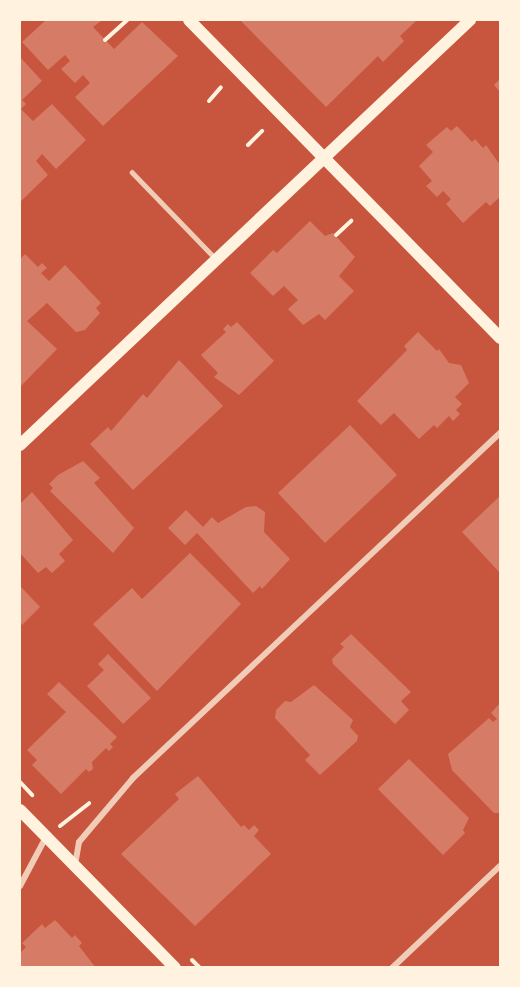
<!DOCTYPE html>
<html>
<head>
<meta charset="utf-8">
<style>
  body { margin:0 }
  #map { position:relative; width:520px; height:987px; overflow:hidden; background:#c8553d; font-family:"PT Sans",sans-serif }
  div>[style] { position:absolute }
  [style*='--x'] { left:calc(var(--x)*1px); top:calc(var(--y)*1px); width:calc(var(--w)*1px); rotate:calc(var(--a)*1deg) }
  .building>* { inset:0; background:#d67c66 }
  .path>* { height:4px; margin:-2px; padding:0 2px; transform-origin:2px; border-radius:2px; background:#fff3e0 }
  .service>* { height:4.5px; margin:-2.25px; padding:0 2.25px; transform-origin:2.25px; border-radius:2.25px; background:#f1ccb7 }
  .minor>* { height:6px; margin:-3px; padding:0 3px; transform-origin:3px; border-radius:3px; background:#f1ccb7 }
  .secondary>* { height:12px; margin:-6px; padding:0 6px; transform-origin:6px; border-radius:6px; background:#fff3e0 }
  span { translate:-50% -50%; white-space:nowrap; text-align:center; line-height:1.15; -webkit-text-stroke:5px #fff3e0; paint-order:stroke }
  .frame { position:absolute; inset:0; border:21px solid #fff3e0; pointer-events:none }
</style>
</head>
<body>
<div id="map">
  <div class="building">
    <div style="clip-path:polygon(46px 20px,102px 20px,93px 27px,114px 49px,142px 22px,178px 56px,103px 126px,75px 97px,90px 83px,83px 75px,75px 83px,61px 69px,70px 61px,65px 55px,48px 70px,22px 42px)"></div>
    <div style="clip-path:polygon(240px 20px,417px 20px,400px 36px,404px 41px,383px 62px,378px 56px,326px 107px)"></div>
    <div style="clip-path:polygon(20px 57px,42px 81px,22px 100px,26px 104px,21px 109px,33px 121px,52px 104px,86px 140px,56px 169px,42px 154px,36px 161px,48px 175px,20px 202px)"></div>
    <div style="clip-path:polygon(500px 79px,500px 92px,494px 85px)"></div>
    <div style="clip-path:polygon(457px 126px,472px 142px,475px 139px,483px 148px,486px 145px,500px 165px,500px 197px,490px 206px,486px 202px,463px 223px,446px 204px,451px 199px,443px 191px,437px 197px,426px 186px,432px 181px,419px 166px,433px 152px,426px 145px,447px 127px,451px 131px)"></div>
    <div style="clip-path:polygon(310px 221px,325px 236px,333px 233px,355px 257px,339px 276px,354px 291px,325px 320px,319px 314px,303px 325px,288px 309px,298px 300px,284px 286px,273px 296px,250px 273px,273px 250px,277px 253px)"></div>
    <div style="clip-path:polygon(25px 254px,38px 267px,42px 263px,47px 268px,41px 273px,49px 281px,65px 265px,101px 303px,96px 308px,100px 313px,85px 330px,76px 332px,47px 303px,27px 321px,57px 349px,20px 387px,20px 259px)"></div>
    <div style="clip-path:polygon(237px 322px,274px 361px,239px 395px,214px 377px,218px 373px,201px 355px,226px 332px,223px 329px,228px 324px,231px 327px)"></div>
    <div style="clip-path:polygon(418px 332px,437px 351px,439px 349px,449px 363px,461px 365px,469px 383px,455px 397px,462px 404px,456px 410px,460px 414px,453px 421px,449px 416px,437px 428px,434px 425px,419px 439px,394px 413px,381px 425px,357px 401px,407px 350px,404px 346px)"></div>
    <div style="clip-path:polygon(179px 360px,223px 406px,133px 490px,90px 444px,108px 427px,111px 431px,143px 394px,147px 398px)"></div>
    <div style="clip-path:polygon(350px 425px,397px 475px,325px 543px,278px 493px)"></div>
    <div style="clip-path:polygon(83px 461px,100px 478px,94px 483px,134px 528px,113px 553px,50px 491px,53px 488px,49px 484px,58px 475px)"></div>
    <div style="clip-path:polygon(32px 492px,73px 540px,59px 554px,65px 561px,52px 573px,46px 567px,38px 573px,20px 553px,20px 504px)"></div>
    <div style="clip-path:polygon(500px 496px,500px 573px,462px 532px)"></div>
    <div style="clip-path:polygon(246px 507px,256px 506px,265px 512px,264px 532px,290px 559px,262px 589px,260px 586px,253px 593px,197px 533px,185px 545px,168px 528px,186px 510px,203px 527px,212px 517px,218px 523px)"></div>
    <div style="clip-path:polygon(190px 553px,241px 604px,157px 691px,93px 624px,132px 588px,142px 599px)"></div>
    <div style="clip-path:polygon(20px 586px,40px 607px,22px 625px,20px 622px)"></div>
    <div style="clip-path:polygon(351px 634px,411px 692px,401px 701px,409px 710px,395px 724px,333px 664px,332px 659px,344px 647px,340px 644px)"></div>
    <div style="clip-path:polygon(108px 654px,151px 698px,123px 724px,87px 686px,104px 670px,98px 664px)"></div>
    <div style="clip-path:polygon(59px 682px,117px 737px,110px 744px,113px 747px,109px 751px,106px 748px,92px 762px,93px 769px,89px 772px,86px 769px,61px 794px,32px 765px,37px 760px,27px 750px,66px 712px,47px 694px)"></div>
    <div style="clip-path:polygon(314px 685px,353px 720px,350px 727px,358px 736px,357px 741px,320px 775px,305px 760px,310px 755px,275px 718px,276px 710px,285px 701px,291px 702px)"></div>
    <div style="clip-path:polygon(500px 703px,500px 813px,494px 813px,452px 770px,448px 754px,489px 718px,493px 722px,497px 719px,491px 713px)"></div>
    <div style="clip-path:polygon(409px 759px,469px 818px,463px 830px,465px 833px,443px 855px,378px 789px)"></div>
    <div style="clip-path:polygon(198px 776px,241px 827px,244px 825px,249px 830px,254px 825px,259px 830px,254px 836px,271px 854px,195px 926px,121px 854px,179px 799px,175px 794px)"></div>
    <div style="clip-path:polygon(55px 920px,72px 938px,75px 935px,82px 943px,79px 946px,96px 968px,20px 968px,20px 953px,26px 947px,22px 943px,42px 924px,45px 928px)"></div>
  </div>
  <div class="path">
    <div style="--x:105;--y:40;--w:30;--a:-42"></div>
    <div style="--x:209;--y:101;--w:18;--a:-49"></div>
    <div style="--x:248;--y:145;--w:20;--a:-45"></div>
    <div style="--x:336;--y:235;--w:21;--a:-43"></div>
    <div style="--x:20;--y:782;--w:18;--a:47"></div>
    <div style="--x:60;--y:826;--w:37;--a:-38"></div>
    <div style="--x:192;--y:960;--w:11;--a:45"></div>
  </div>
  <div class="service">
    <div style="--x:132;--y:172;--w:120;--a:46"></div>
  </div>
  <div class="minor">
    <div style="--x:75;--y:865;--w:23;--a:-80"></div>
    <div style="--x:79;--y:842;--w:84;--a:-49.8"></div>
    <div style="--x:133;--y:778;--w:504;--a:-43.23"></div>
    <div style="--x:20;--y:886;--w:55;--a:-62"></div>
    <div style="--x:392;--y:968;--w:149;--a:-43.4"></div>
  </div>
  <div class="secondary">
    <div style="--x:189;--y:20;--w:445;--a:45.6"></div>
    <div style="--x:20;--y:445;--w:619;--a:-43.36"></div>
    <div style="--x:20;--y:810;--w:221;--a:45.5"></div>
  </div>
  <div class="frame"></div>
</div>
</body>
</html>
